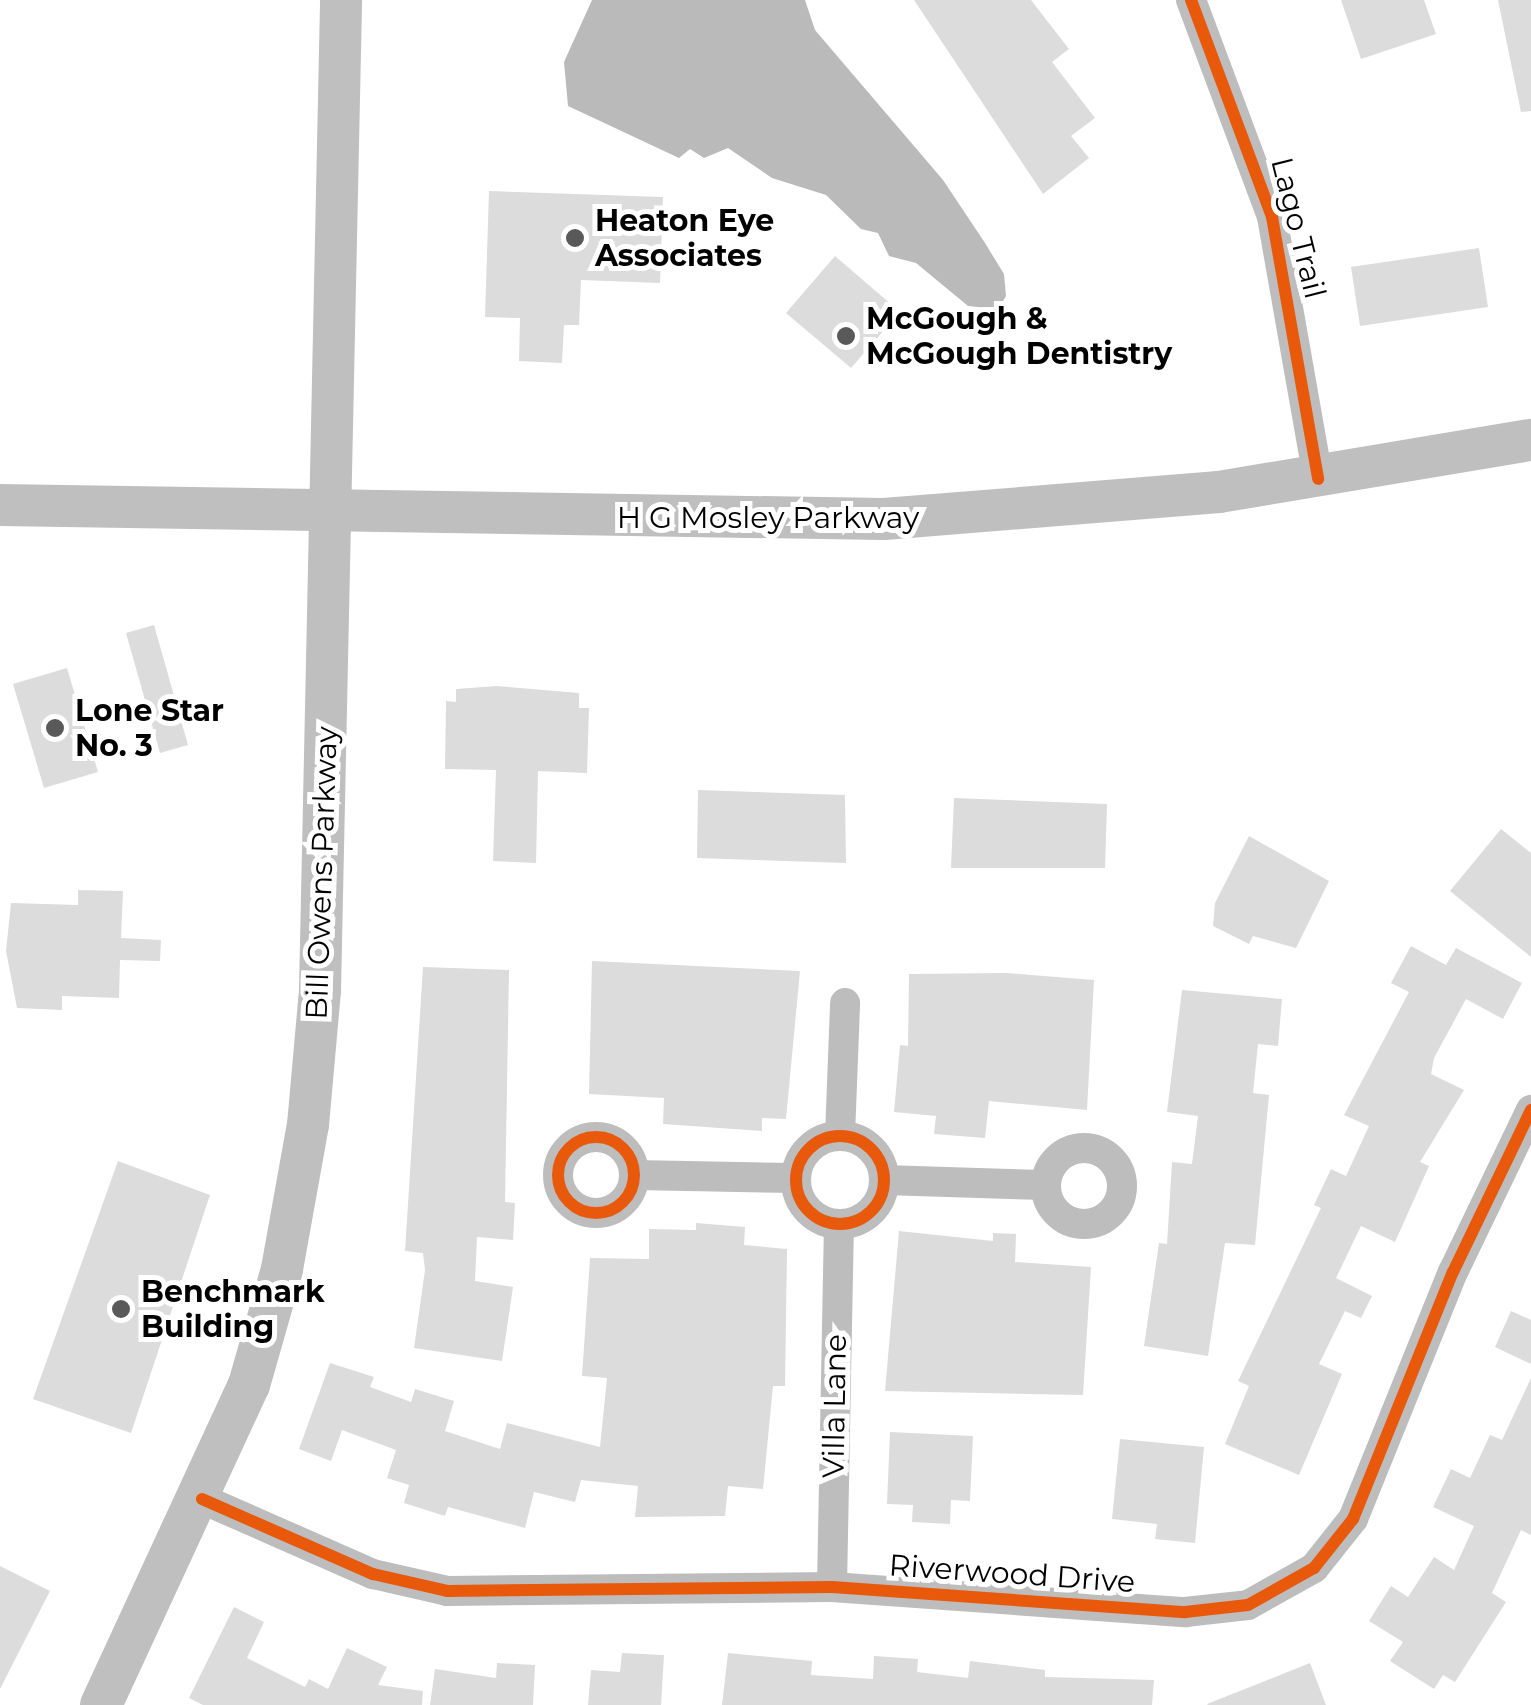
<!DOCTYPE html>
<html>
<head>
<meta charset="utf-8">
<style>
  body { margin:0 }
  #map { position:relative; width:1531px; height:1705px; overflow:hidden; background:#fff; font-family:Montserrat,sans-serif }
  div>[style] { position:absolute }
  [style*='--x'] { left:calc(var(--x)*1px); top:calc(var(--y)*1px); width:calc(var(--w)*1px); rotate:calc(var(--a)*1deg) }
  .water>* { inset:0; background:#bababa }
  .building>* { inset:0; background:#dcdcdc }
  .street>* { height:30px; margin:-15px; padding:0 15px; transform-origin:15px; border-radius:15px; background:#bdbdbd }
  .street>.ring { margin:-15px; padding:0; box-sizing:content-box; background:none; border:30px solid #bdbdbd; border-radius:50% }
  .secondary>* { height:42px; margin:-21px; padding:0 21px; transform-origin:21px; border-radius:21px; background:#bfbfbf }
  .cycleway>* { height:12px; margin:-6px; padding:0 6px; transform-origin:6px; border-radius:6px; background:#e8590c }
  .cycleway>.ring { margin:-6px; padding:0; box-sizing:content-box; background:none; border:12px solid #e8590c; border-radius:50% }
  .dots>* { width:28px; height:28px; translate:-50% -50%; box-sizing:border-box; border:5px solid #fff; border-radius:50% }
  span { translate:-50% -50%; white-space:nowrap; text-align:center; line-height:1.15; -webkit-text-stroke:10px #fff; paint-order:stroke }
  .poi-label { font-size:30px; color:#000; font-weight:700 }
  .left { translate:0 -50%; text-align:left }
  .street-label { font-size:30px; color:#000 }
</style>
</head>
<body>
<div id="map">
  <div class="water">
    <div style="clip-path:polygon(592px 0,805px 0,815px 30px,943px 180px,985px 243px,1004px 274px,1006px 296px,998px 309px,968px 306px,916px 263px,889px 256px,878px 233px,861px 229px,826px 195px,772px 178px,728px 148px,704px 158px,690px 149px,679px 158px,568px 106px,564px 62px)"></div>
  </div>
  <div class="building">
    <div style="clip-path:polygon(914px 0,1031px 0,1069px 49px,1052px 62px,1095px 118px,1071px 136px,1089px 158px,1043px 194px)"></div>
    <div style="clip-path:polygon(1341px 0,1424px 0,1436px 34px,1361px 59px)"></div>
    <div style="clip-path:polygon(1498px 0,1531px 0,1531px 111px,1521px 112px)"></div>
    <div style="clip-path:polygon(489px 191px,663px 197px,660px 283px,581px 280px,579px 325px,564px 325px,562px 363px,519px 361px,520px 318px,485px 317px)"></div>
    <div style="clip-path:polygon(1479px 248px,1488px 307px,1360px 326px,1351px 267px)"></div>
    <div style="clip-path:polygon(835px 256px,900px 312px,851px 368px,786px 313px)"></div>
    <div style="clip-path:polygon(154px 625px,188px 745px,160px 753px,126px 633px)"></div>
    <div style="clip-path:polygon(67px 668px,98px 772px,44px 788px,13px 684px)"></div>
    <div style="clip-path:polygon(497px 686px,579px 693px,579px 708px,589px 708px,587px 773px,538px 771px,536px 863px,493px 861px,496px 770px,445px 769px,446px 701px,456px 702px,456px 689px)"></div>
    <div style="clip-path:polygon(698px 790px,845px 795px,846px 863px,697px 858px)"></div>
    <div style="clip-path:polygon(954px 798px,1107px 804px,1105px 868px,951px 868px)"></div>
    <div style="clip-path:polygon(1501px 829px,1531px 853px,1531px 957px,1450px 891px)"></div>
    <div style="clip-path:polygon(1249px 836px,1329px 881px,1296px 948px,1253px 936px,1249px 944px,1213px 926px,1215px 903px)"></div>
    <div style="clip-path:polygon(78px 890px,123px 891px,121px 938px,161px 940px,160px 961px,120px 960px,119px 998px,62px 996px,62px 1010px,17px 1008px,6px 951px,11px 903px,78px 905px)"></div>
    <div style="clip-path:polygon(1411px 946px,1446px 965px,1456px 948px,1522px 983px,1503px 1019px,1466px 999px,1434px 1058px,1431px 1074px,1464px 1090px,1420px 1162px,1429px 1166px,1395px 1242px,1361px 1226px,1336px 1278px,1372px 1296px,1361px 1318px,1345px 1311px,1319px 1364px,1342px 1374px,1299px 1475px,1225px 1444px,1249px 1386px,1238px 1381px,1321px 1208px,1314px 1205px,1331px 1169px,1346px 1176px,1369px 1126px,1344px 1115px,1409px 992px,1391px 983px)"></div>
    <div style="clip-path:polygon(592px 961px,800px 971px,786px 1119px,762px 1118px,762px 1131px,663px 1124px,664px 1098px,589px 1094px)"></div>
    <div style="clip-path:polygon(423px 967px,509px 970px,505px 1202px,515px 1203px,513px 1240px,477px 1237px,475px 1281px,513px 1287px,502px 1361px,414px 1348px,425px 1270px,423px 1253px,405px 1251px)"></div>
    <div style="clip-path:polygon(1007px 973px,1094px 980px,1087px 1110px,989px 1101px,985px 1138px,934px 1134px,936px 1116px,894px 1112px,900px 1045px,908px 1046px,909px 974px)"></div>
    <div style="clip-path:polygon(1182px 990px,1282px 999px,1278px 1046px,1258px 1044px,1253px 1093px,1269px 1095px,1255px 1245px,1225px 1243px,1208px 1356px,1144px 1346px,1159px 1243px,1167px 1244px,1172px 1162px,1192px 1164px,1198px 1116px,1167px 1112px)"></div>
    <div style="clip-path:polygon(118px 1161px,210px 1195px,131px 1433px,33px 1399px)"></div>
    <div style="clip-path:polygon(696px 1223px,745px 1227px,744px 1245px,787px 1249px,785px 1386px,773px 1386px,763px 1489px,728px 1486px,725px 1516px,635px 1517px,638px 1486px,581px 1480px,575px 1502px,534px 1492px,525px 1528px,448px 1507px,445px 1516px,404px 1503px,409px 1485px,387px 1478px,396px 1450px,342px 1430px,331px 1461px,299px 1449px,330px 1363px,374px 1377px,370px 1387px,411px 1402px,415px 1389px,454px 1401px,445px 1431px,500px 1449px,507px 1423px,600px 1447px,607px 1378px,582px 1376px,590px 1258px,649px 1259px,649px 1229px,696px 1230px)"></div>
    <div style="clip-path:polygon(899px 1231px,993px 1241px,993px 1233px,1016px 1234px,1015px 1262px,1091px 1267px,1083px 1395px,885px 1391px)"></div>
    <div style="clip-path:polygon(1511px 1311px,1531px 1320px,1531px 1364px,1495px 1347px)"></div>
    <div style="clip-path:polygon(1531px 1378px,1531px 1535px,1521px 1530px,1492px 1593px,1506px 1602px,1455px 1682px,1443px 1675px,1434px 1689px,1390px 1661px,1403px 1642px,1369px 1621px,1391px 1586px,1408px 1597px,1434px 1557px,1454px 1570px,1474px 1526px,1433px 1507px,1451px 1469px,1470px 1478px,1490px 1435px,1502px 1440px)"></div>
    <div style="clip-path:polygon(890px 1432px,973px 1436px,970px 1501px,951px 1500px,950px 1524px,912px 1522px,913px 1505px,887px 1504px)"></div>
    <div style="clip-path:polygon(1120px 1439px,1204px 1447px,1195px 1543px,1155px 1539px,1157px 1524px,1112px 1519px)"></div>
    <div style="clip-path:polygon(0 1566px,50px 1591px,0 1689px)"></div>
    <div style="clip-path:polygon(234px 1607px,264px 1622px,247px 1658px,305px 1687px,309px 1679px,328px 1689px,347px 1648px,387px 1667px,378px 1685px,423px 1691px,422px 1705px,203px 1705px,189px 1698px)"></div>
    <div style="clip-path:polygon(622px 1653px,664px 1655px,661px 1705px,588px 1705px,591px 1670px,620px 1672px)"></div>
    <div style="clip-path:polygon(728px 1653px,812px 1661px,811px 1675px,873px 1679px,874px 1656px,918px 1659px,917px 1672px,968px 1678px,970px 1661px,1045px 1670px,1045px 1677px,1154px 1680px,1152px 1705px,722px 1705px)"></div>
    <div style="clip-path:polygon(497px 1663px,535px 1665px,533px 1705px,430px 1705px,435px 1669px,496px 1678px)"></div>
    <div style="clip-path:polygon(1310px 1663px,1326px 1705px,1208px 1705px,1207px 1704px)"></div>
  </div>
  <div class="street">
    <div style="--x:1191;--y:0;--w:232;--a:69.5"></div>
    <div style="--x:1272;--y:217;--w:266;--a:80"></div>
    <div class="ring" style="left:796px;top:1136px;width:58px;height:58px"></div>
    <div style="--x:840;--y:1136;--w:133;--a:-87.8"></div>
    <div class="ring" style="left:558px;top:1137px;width:46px;height:46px"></div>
    <div class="ring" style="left:1046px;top:1148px;width:46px;height:46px"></div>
    <div style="--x:635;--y:1175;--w:160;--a:1.1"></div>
    <div style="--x:884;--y:1180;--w:162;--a:1.8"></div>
    <div style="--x:202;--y:1499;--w:187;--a:23.7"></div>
    <div style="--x:373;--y:1574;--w:76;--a:12.9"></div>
    <div style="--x:447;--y:1591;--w:385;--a:-0.6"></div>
    <div style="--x:832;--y:1587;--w:354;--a:4.1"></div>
    <div style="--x:1185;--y:1612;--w:63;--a:-6.3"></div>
    <div style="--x:1248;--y:1605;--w:76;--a:-29.3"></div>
    <div style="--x:1314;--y:1568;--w:63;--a:-51.5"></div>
    <div style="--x:1353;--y:1519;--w:266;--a:-68"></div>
    <div style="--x:1453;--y:1272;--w:180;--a:-64.3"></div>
    <div style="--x:832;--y:1587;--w:362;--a:-88.9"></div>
  </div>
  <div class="secondary">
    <div style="--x:0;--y:505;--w:884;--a:0.91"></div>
    <div style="--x:884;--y:519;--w:336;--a:-4.6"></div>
    <div style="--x:1219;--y:492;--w:316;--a:-9.5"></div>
    <div style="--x:101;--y:1705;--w:353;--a:-65.2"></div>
    <div style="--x:249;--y:1385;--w:121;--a:-74.1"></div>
    <div style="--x:282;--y:1269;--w:146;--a:-79.8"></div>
    <div style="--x:308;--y:1125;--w:136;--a:-84.9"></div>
    <div style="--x:320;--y:990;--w:990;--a:-88.78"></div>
  </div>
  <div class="cycleway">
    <div style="--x:1191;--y:0;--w:232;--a:69.5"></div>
    <div style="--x:1272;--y:217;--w:266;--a:80"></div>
    <div class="ring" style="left:796px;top:1136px;width:76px;height:76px"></div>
    <div class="ring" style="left:558px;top:1137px;width:64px;height:64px"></div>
    <div style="--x:202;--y:1499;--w:187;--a:23.7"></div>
    <div style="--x:373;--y:1574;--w:76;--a:12.9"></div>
    <div style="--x:447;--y:1591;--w:385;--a:-0.6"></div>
    <div style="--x:832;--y:1587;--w:354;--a:4.1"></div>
    <div style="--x:1185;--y:1612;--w:63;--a:-6.3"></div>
    <div style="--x:1248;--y:1605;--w:76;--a:-29.3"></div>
    <div style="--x:1314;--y:1568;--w:63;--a:-51.5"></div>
    <div style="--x:1353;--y:1519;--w:266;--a:-68"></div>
    <div style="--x:1453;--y:1272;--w:180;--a:-64.3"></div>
  </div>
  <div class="dots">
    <div style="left:575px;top:238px;background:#595959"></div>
    <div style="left:846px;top:336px;background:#595959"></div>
    <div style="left:55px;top:728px;background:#595959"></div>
    <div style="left:121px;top:1309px;background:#595959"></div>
  </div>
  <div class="poi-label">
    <span class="left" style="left:595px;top:238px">Heaton Eye<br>Associates</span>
    <span class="left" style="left:866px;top:336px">McGough &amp;<br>McGough Dentistry</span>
    <span class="left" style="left:75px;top:728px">Lone Star<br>No. 3</span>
    <span class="left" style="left:141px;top:1309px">Benchmark<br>Building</span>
  </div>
  <div class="street-label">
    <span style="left:1298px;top:228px;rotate:76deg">Lago Trail</span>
    <span style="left:768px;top:518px">H G Mosley Parkway</span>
    <span style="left:322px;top:873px;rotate:-88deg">Bill Owens Parkway</span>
    <span style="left:835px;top:1406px;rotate:-89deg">Villa Lane</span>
    <span style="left:1012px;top:1574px;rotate:4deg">Riverwood Drive</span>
  </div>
</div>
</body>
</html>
